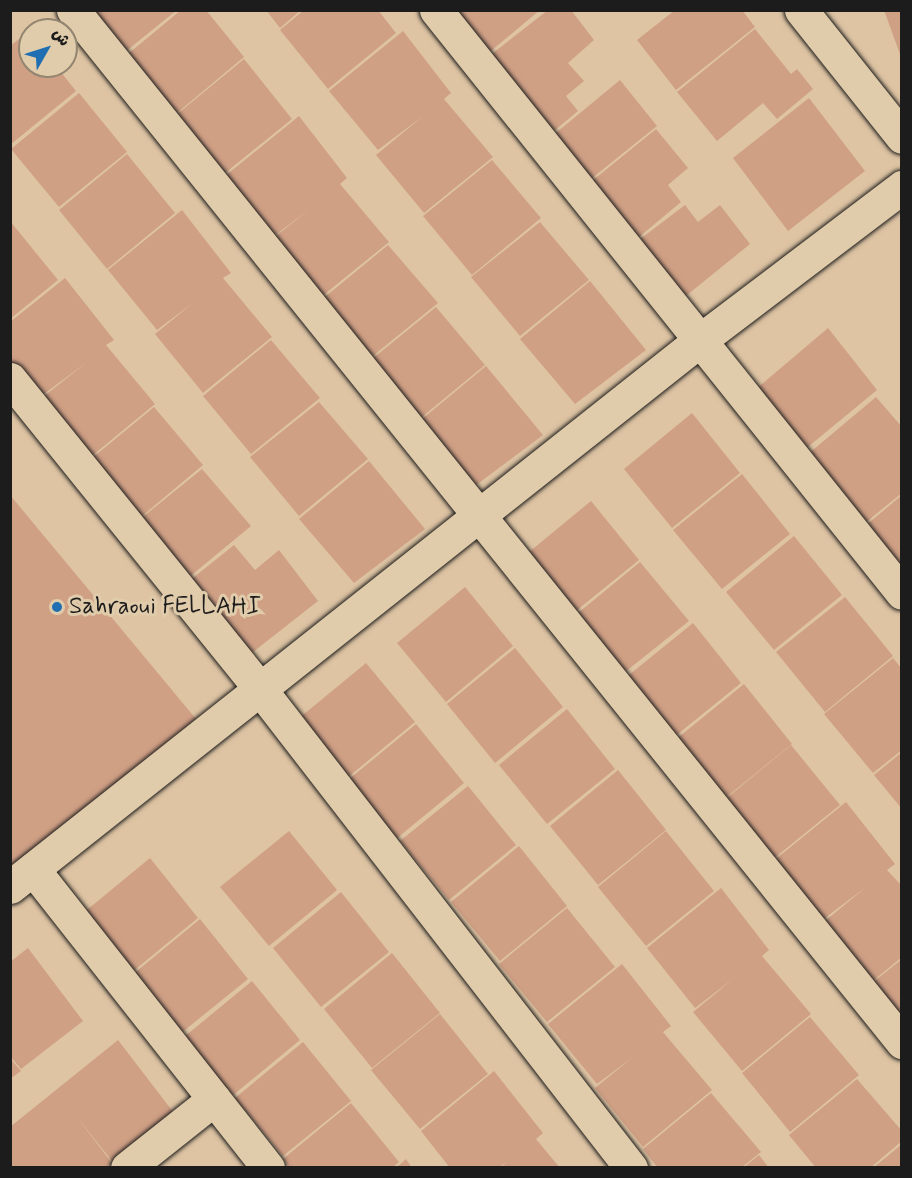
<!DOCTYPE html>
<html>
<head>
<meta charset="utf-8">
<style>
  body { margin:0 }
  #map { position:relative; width:912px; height:1178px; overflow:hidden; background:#dec4a3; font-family:Mynerve,"Playpen Sans Arabic",sans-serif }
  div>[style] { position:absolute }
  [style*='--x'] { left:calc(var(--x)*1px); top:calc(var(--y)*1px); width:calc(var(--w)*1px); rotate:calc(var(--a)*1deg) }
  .building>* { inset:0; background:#d0a085 }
  .roads { filter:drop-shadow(0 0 2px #1c1c1c) drop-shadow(0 0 2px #1c1c1c) }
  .minor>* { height:33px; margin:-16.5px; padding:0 16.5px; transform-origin:16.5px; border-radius:16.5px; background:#e0cbaa }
  .dots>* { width:16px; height:16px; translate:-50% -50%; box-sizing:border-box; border:3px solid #e0cbaa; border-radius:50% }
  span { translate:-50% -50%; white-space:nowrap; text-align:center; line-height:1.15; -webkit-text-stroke:6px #e0cbaa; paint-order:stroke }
  .poi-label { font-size:24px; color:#1c1c1c }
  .left { translate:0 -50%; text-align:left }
  .frame { position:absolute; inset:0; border:12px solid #1c1c1c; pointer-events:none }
  .north { position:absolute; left:18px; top:18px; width:60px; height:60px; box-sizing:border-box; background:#e0cbaa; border:2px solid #928571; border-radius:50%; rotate:51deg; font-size:16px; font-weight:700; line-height:24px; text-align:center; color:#1c1c1c }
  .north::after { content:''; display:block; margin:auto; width:21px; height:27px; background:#1f6fb2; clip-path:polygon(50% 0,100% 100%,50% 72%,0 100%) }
</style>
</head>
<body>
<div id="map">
  <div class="building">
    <div style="clip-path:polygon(91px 10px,177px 10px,125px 52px)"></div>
    <div style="clip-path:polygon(181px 10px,206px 10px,244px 57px,177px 113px,128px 54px)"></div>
    <div style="clip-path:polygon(266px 10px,301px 10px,280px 28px)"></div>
    <div style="clip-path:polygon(304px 10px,378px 10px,396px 33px,328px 89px,280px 30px)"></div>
    <div style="clip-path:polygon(451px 10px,540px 10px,486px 55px)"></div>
    <div style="clip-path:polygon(548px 10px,571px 10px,594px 40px,568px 63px,584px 81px,566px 96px,578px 111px,549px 135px,488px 57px)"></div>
    <div style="clip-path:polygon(675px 10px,742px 10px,755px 27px,676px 90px,637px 40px)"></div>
    <div style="clip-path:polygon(884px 10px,902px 10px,902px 57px,901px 57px)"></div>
    <div style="clip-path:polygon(755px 29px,791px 74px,797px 69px,813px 89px,777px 119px,763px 103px,717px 141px,677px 92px)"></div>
    <div style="clip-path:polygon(403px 31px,451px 93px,444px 99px,493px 157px,424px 213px,376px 155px,423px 116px,378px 150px,329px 91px)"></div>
    <div style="clip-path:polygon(28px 32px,30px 66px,56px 66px,76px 91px,10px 145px,10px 46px)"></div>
    <div style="clip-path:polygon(244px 59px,292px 119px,224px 174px,176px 115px)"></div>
    <div style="clip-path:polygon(620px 80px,657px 126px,586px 183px,551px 137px)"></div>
    <div style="clip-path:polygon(79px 93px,127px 152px,59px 207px,11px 149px)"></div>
    <div style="clip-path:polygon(809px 98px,865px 171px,788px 231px,733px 158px)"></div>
    <div style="clip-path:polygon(299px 116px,347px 178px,340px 184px,389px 242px,320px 298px,272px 239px,310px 209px,274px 236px,225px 176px)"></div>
    <div style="clip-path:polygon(656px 129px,688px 168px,668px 185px,681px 202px,633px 242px,587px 185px)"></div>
    <div style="clip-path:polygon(127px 154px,175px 213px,107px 269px,59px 210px)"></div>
    <div style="clip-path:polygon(492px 160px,541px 218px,472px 275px,423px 216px)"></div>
    <div style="clip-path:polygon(685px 205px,698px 222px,720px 205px,750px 244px,681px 300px,635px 243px)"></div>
    <div style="clip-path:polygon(182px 210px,231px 273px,223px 278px,272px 337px,203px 393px,155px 334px,194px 302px,157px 330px,108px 270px)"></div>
    <div style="clip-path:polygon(10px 221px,58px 280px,10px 319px)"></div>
    <div style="clip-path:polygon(540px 222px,589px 280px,520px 336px,471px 277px)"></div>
    <div style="clip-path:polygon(388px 245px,438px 303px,368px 360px,320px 301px)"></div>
    <div style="clip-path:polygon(65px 278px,114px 340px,106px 345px,155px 404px,87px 460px,38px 401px,87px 362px,40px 397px,10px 361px,10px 322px)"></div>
    <div style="clip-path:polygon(590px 281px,646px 350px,575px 404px,520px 339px)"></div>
    <div style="clip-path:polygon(436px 307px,485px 365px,416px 422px,367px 363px)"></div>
    <div style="clip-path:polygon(828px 328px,877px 390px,803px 451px,755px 390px)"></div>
    <div style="clip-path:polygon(271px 340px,320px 398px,251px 454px,203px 396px)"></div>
    <div style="clip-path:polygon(486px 366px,543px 435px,471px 489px,416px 424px)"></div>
    <div style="clip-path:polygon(876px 397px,902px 427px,902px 493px,865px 523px,807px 455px)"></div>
    <div style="clip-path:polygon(319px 402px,368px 459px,299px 516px,250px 457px)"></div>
    <div style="clip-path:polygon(154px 407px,203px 465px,135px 522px,86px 463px)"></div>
    <div style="clip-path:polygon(692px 413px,740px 473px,672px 528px,624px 469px)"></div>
    <div style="clip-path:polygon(369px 461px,425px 529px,354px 583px,299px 519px)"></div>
    <div style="clip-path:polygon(202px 469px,251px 526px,182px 583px,134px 524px)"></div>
    <div style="clip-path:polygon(742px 474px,790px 534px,722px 589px,673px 530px)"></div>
    <div style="clip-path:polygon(10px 495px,196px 719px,10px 868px)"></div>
    <div style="clip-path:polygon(902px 495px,902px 573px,865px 526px)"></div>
    <div style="clip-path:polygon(591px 501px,639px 560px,571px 615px,523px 557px)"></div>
    <div style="clip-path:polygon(794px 536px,842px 595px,774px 650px,726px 592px)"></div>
    <div style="clip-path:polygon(234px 545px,255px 570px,279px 550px,318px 601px,244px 659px,183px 586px)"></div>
    <div style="clip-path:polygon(640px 562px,689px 621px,620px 676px,572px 618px)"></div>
    <div style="clip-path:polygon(465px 587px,513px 646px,446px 702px,397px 643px)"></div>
    <div style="clip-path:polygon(845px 597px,893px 656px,825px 712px,776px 652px)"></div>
    <div style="clip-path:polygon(693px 623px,741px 683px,673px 738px,624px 679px)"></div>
    <div style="clip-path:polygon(515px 648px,563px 707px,495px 763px,447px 704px)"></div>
    <div style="clip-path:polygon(893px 658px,902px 669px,902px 750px,873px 773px,824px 714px)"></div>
    <div style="clip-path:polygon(366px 663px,415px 722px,347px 778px,298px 719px)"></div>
    <div style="clip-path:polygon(744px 684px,792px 744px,724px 799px,675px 740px)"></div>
    <div style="clip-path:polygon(567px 709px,615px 769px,547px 824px,499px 765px)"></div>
    <div style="clip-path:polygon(416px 724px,464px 783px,396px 839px,348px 780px)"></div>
    <div style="clip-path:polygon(791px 745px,840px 805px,772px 860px,723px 801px)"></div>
    <div style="clip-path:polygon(902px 752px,902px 809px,874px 775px)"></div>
    <div style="clip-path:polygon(618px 770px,666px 830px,598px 885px,550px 826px)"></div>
    <div style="clip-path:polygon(468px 786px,516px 845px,449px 900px,400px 841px)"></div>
    <div style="clip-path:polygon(846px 802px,895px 864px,887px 870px,902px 886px,902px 957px,868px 985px,819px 926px,866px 887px,821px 921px,772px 862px)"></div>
    <div style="clip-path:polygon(289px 831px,337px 890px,269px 946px,220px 887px)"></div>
    <div style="clip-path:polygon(666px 831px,714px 891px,646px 946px,598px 887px)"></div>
    <div style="clip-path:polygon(519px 846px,567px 906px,500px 961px,451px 902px)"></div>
    <div style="clip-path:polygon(150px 858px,198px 918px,131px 973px,82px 914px)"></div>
    <div style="clip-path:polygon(721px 888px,769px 950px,762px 956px,811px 1014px,742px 1071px,693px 1012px,733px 979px,695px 1008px,647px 948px)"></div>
    <div style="clip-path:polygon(341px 892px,389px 952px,321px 1007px,273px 948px)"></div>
    <div style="clip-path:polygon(567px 908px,615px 967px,547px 1022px,499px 964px)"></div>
    <div style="clip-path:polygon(200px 919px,248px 979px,180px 1034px,132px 975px)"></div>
    <div style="clip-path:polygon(28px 948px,83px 1021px,21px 1069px,10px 1056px,10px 962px)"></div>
    <div style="clip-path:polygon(392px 953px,440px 1013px,372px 1068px,324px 1009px)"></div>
    <div style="clip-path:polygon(902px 959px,902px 1029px,867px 987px)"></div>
    <div style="clip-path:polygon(622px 964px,671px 1026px,663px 1032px,712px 1090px,643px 1147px,595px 1088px,633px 1057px,597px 1084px,548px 1024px)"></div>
    <div style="clip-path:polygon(252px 981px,300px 1040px,232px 1096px,184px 1037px)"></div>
    <div style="clip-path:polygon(440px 1014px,488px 1074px,420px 1129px,371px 1070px)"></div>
    <div style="clip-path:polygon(810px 1017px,859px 1075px,790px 1132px,742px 1073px)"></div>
    <div style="clip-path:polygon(118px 1040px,174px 1113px,112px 1161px,76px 1116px,112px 1163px,105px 1168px,12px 1168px,10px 1127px)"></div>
    <div style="clip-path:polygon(303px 1042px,351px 1101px,283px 1156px,235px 1098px)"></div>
    <div style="clip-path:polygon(10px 1058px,21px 1071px,10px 1079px)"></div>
    <div style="clip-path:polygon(494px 1071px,543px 1133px,536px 1139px,560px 1168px,501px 1168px,506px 1162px,499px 1168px,450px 1168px,421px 1131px)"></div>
    <div style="clip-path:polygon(857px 1079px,902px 1131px,902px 1141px,870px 1168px,816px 1168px,789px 1135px)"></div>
    <div style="clip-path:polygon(711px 1093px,761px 1152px,741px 1168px,658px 1168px,643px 1149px)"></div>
    <div style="clip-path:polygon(351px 1103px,399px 1162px,392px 1168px,290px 1168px,283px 1159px)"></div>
    <div style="clip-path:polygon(902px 1144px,902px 1168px,873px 1168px)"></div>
    <div style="clip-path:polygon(759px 1155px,769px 1168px,743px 1168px)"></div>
    <div style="clip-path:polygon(406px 1159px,412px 1168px,396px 1168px)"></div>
  </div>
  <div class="roads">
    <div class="minor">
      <div style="--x:73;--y:10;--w:1324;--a:51.23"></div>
      <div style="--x:436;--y:10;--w:746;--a:51.36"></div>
      <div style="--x:801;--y:10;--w:162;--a:51.5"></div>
      <div style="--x:10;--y:379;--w:398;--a:51.1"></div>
      <div style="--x:260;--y:689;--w:606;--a:52.24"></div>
      <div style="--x:33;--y:869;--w:380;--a:51.8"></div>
      <div style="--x:10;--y:887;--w:879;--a:-38.4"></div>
      <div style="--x:699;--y:341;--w:255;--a:-37.2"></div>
      <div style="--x:127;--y:1168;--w:111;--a:-38.4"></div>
    </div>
  </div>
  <div class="dots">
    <div style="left:57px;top:607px;background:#1f6fb2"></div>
  </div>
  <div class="poi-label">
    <span class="left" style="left:69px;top:607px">Sahraoui FELLAHI</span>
  </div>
  <div class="frame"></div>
  <div class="north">ش</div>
</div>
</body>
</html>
